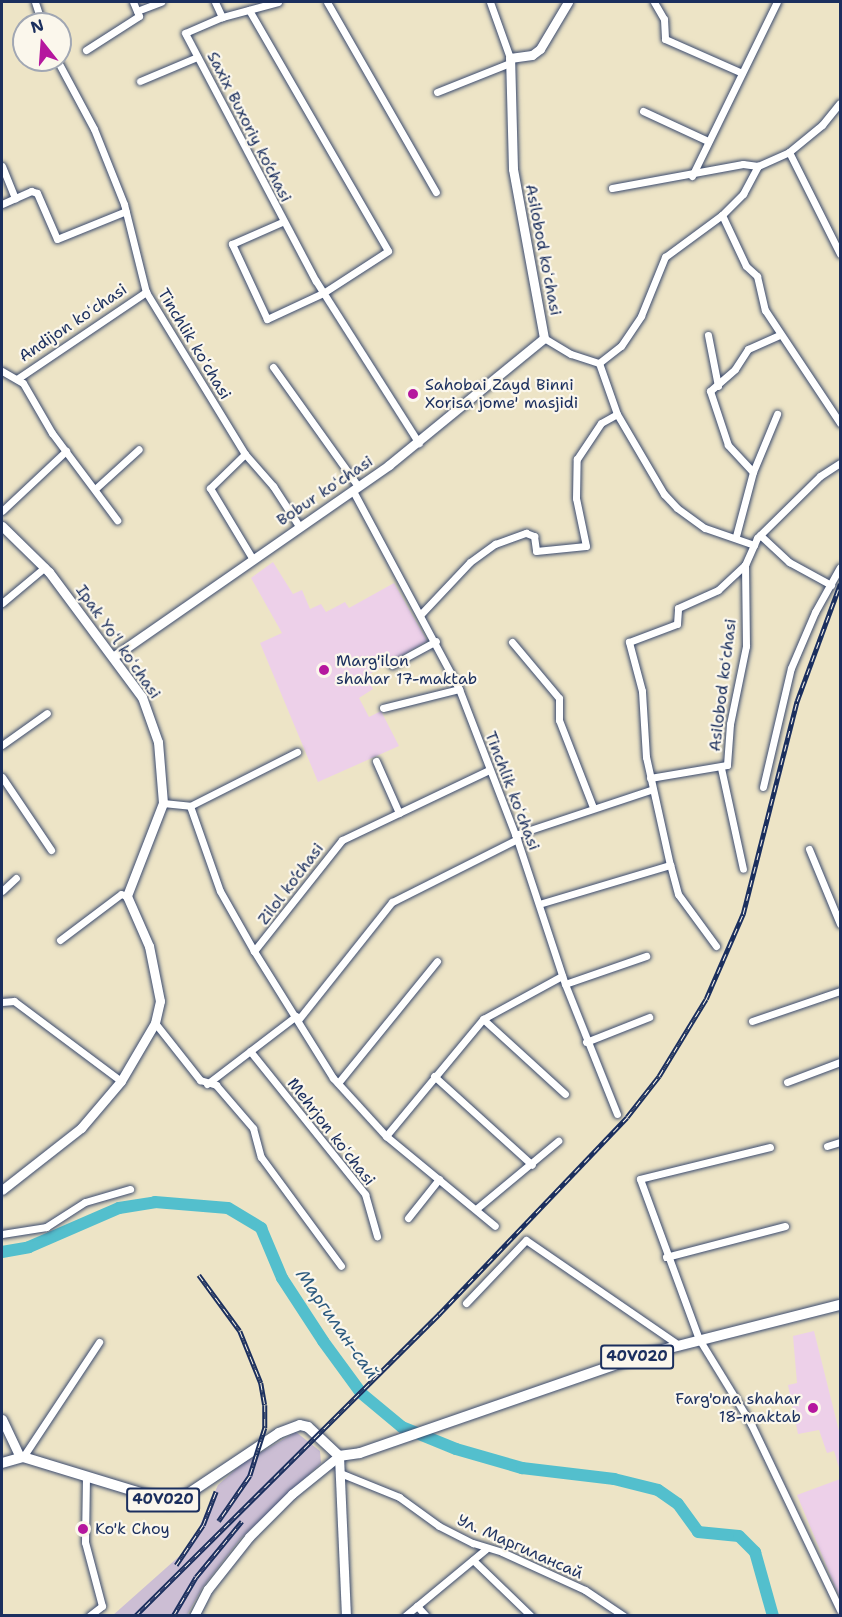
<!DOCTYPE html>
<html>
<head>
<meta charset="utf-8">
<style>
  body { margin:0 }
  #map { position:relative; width:842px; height:1617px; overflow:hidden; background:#ede4c6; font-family:"Shantell Sans",sans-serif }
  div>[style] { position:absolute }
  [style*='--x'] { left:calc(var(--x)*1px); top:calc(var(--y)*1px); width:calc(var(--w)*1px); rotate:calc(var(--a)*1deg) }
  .built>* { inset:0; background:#edd0e9 }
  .industrial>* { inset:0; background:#ccbed4 }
  .river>* { height:12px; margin:-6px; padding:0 6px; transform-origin:6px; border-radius:6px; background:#53bfcd }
  .roads { filter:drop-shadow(0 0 2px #3a4a6e) drop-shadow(0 0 2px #3a4a6e) }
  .street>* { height:7px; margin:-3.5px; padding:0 3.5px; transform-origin:3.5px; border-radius:3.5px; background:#fff }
  .secondary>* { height:9px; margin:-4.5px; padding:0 4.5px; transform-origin:4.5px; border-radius:4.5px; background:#fff }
  .primary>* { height:10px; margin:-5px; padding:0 5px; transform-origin:5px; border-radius:5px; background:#fff }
  .rail>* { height:4.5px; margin-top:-2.25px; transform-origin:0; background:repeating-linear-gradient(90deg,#fbf7ec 0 7px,#1b2f5e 0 14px); box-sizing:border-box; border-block:2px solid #1b2f5e }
  .dots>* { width:16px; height:16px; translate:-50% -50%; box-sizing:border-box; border:3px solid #fbf7ec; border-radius:50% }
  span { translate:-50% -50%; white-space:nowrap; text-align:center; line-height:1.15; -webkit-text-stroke:4.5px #fbf7ec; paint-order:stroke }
  .shield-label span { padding:2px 4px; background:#fbf7ec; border:2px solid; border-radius:4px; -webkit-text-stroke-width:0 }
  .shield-label { font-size:15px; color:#1b2f5e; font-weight:700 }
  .street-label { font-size:16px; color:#1b2f5e }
  .poi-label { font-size:16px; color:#1b2f5e }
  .left { translate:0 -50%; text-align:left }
  .right { translate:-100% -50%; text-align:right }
  .water-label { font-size:18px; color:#2c5a7f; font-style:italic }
  .frame { position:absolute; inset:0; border:3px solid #1b2f5e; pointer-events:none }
  .north { position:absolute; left:12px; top:12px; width:60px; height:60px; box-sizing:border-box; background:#fbf7ec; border:2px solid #a1a7b3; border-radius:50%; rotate:343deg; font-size:16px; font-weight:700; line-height:24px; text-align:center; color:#1b2f5e }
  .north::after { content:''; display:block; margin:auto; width:21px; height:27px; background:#b5179e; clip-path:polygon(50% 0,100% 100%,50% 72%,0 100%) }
</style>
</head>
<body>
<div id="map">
  <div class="built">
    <div style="clip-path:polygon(273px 562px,293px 594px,302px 590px,310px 609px,321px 604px,326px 612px,345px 602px,349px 608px,394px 583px,427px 641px,366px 676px,373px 689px,359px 698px,369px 717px,381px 711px,399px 746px,318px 782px,260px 643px,282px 633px,251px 578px)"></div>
    <div style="clip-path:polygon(814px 1331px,840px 1435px,840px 1471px,834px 1451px,827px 1453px,819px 1430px,798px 1434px,788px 1385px,797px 1383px,793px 1336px)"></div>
    <div style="clip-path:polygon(840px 1479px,840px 1598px,797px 1495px)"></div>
  </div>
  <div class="industrial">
    <div style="clip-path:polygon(296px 1432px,320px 1451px,321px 1463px,240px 1539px,202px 1588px,187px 1615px,112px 1616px,184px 1552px,197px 1532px,218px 1485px,243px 1463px)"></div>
  </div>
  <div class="river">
    <div style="--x:2;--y:1252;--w:27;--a:-10"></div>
    <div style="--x:29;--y:1247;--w:98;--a:-23.4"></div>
    <div style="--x:119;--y:1208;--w:36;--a:-9"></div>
    <div style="--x:155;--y:1202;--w:73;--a:4.7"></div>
    <div style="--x:228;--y:1208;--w:39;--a:31"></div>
    <div style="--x:261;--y:1228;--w:54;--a:67.2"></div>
    <div style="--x:282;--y:1278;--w:75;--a:56.9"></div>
    <div style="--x:323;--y:1341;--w:64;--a:53.8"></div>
    <div style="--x:361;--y:1393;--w:53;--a:39.7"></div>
    <div style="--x:402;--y:1427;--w:58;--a:22.2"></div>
    <div style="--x:456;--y:1449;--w:69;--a:16.1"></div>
    <div style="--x:522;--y:1468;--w:93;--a:6.8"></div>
    <div style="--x:614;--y:1479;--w:45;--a:14"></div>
    <div style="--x:658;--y:1490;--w:24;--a:35"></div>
    <div style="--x:678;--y:1504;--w:34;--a:54"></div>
    <div style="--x:698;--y:1532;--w:41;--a:5.6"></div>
    <div style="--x:739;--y:1536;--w:23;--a:45"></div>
    <div style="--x:755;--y:1552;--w:66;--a:74.3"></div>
  </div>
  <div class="roads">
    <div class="street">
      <div style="--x:35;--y:2;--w:23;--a:72"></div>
      <div style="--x:215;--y:2;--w:17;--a:65"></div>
      <div style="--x:278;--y:2;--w:58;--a:165"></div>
      <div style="--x:222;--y:17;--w:40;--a:156.6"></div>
      <div style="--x:185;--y:33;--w:280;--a:62.2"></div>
      <div style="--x:316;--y:281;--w:192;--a:57.6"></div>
      <div style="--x:327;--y:2;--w:219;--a:60.2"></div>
      <div style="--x:490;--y:2;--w:59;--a:70.3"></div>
      <div style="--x:654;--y:2;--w:20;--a:60"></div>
      <div style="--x:664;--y:19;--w:20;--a:87"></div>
      <div style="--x:665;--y:39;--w:84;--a:23.8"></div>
      <div style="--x:249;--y:10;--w:278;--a:60"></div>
      <div style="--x:388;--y:251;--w:77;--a:147.1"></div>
      <div style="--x:323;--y:293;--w:62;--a:155.1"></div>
      <div style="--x:267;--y:319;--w:83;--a:-115"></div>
      <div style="--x:232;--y:244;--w:55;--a:-23.7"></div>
      <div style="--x:137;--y:11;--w:26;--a:-21"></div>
      <div style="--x:86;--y:50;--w:63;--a:-32.7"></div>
      <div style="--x:139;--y:16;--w:15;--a:-113"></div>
      <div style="--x:57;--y:60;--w:78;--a:61.8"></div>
      <div style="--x:94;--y:129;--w:81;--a:68.2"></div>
      <div style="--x:124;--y:204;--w:91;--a:76"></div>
      <div style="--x:146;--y:292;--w:190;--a:58.6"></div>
      <div style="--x:245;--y:454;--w:43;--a:48.8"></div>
      <div style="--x:273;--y:486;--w:48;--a:57"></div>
      <div style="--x:140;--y:81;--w:62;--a:-22.8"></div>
      <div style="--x:437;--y:92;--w:79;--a:-21.7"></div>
      <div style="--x:643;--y:111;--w:72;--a:24.8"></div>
      <div style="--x:789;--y:152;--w:114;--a:63.4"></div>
      <div style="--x:2;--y:166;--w:35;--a:68"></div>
      <div style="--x:692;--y:176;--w:194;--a:-64"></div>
      <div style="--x:612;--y:188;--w:133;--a:-10.4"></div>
      <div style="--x:743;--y:164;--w:15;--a:8"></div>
      <div style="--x:2;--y:204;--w:32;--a:-24"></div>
      <div style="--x:31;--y:191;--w:6;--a:18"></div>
      <div style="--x:37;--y:193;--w:50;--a:66.5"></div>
      <div style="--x:57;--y:239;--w:74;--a:-22.1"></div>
      <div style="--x:722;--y:215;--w:56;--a:64.8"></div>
      <div style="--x:746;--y:266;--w:15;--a:42"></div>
      <div style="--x:757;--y:276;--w:35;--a:77"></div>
      <div style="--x:765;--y:310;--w:136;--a:56.4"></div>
      <div style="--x:708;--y:335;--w:52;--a:78.9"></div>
      <div style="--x:544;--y:338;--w:31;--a:31"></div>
      <div style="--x:571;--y:354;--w:29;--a:18"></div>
      <div style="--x:599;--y:363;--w:54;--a:70.6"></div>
      <div style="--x:617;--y:414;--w:93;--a:59.6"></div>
      <div style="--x:664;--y:494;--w:19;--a:47"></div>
      <div style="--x:677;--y:508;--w:34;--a:36"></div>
      <div style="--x:705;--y:528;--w:52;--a:19.1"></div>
      <div style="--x:599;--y:363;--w:28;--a:-38"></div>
      <div style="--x:621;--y:346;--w:36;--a:-56"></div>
      <div style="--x:641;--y:316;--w:64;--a:-67.9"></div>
      <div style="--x:665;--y:257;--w:71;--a:-36.4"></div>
      <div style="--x:722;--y:215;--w:30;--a:-45"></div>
      <div style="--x:743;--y:194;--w:32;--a:-62"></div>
      <div style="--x:758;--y:166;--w:34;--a:-24"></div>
      <div style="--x:789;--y:152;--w:43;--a:-39.3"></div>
      <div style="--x:822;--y:125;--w:28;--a:-51"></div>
      <div style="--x:273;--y:367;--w:146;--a:54.5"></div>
      <div style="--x:2;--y:371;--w:24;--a:30"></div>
      <div style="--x:23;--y:383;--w:58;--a:59.9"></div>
      <div style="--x:52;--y:433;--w:109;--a:53.2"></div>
      <div style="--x:17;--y:379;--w:156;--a:-34"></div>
      <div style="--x:245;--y:454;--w:49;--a:135.8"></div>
      <div style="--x:210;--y:488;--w:82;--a:59"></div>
      <div style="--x:753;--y:472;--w:37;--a:-133"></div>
      <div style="--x:728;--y:445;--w:57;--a:-108.4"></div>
      <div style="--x:710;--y:391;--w:33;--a:-41"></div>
      <div style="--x:735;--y:369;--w:24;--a:-57"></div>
      <div style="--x:748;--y:349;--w:35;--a:-24"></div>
      <div style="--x:95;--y:489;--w:59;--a:-42.3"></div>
      <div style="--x:353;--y:491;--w:225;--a:61.8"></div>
      <div style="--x:459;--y:689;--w:161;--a:68.9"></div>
      <div style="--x:517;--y:839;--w:153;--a:71.7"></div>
      <div style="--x:565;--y:984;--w:140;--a:68.2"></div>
      <div style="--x:2;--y:511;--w:88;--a:-43.2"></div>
      <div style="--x:760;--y:535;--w:40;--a:43"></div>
      <div style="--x:789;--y:562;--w:48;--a:28.7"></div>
      <div style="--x:736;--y:536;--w:66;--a:-75.1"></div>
      <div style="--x:753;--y:472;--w:63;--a:-67.5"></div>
      <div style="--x:2;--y:603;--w:56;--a:-39.9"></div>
      <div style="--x:421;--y:614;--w:71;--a:-46.7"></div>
      <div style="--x:470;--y:562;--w:31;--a:-36"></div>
      <div style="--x:495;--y:544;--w:33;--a:-20"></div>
      <div style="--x:526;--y:533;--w:9;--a:21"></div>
      <div style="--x:534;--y:536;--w:15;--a:82"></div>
      <div style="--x:536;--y:551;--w:50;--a:-5.7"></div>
      <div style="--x:586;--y:546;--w:49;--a:-101.8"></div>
      <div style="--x:576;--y:498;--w:39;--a:-89"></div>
      <div style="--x:577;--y:459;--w:43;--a:-56.3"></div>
      <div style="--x:601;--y:423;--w:18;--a:-29"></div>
      <div style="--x:512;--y:642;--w:73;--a:50"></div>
      <div style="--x:559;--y:698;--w:22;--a:90"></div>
      <div style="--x:559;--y:720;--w:93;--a:68.7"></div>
      <div style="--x:392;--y:665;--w:50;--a:-28.6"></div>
      <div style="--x:383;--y:708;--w:78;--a:-14"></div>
      <div style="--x:2;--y:745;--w:55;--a:-35.4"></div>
      <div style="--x:376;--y:761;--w:57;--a:66.1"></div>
      <div style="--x:721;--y:768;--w:103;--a:77.7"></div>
      <div style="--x:489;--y:770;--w:163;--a:154.5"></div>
      <div style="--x:342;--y:840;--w:142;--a:128.4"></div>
      <div style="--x:254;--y:951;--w:150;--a:58.1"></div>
      <div style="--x:333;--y:1078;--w:79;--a:47.6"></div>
      <div style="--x:386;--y:1136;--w:141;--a:39.5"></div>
      <div style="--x:2;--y:777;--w:88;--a:56.1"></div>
      <div style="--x:650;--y:778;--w:78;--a:-9.6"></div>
      <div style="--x:727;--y:765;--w:41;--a:-85.8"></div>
      <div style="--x:730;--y:724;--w:80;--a:-78.4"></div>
      <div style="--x:746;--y:646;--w:81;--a:-90.7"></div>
      <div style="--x:763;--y:787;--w:122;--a:-76.8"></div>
      <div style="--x:791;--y:668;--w:61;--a:-66.8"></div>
      <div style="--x:815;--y:612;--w:51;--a:-60.9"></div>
      <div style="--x:163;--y:803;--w:27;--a:6"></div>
      <div style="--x:190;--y:806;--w:90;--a:70.6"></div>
      <div style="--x:220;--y:891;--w:69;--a:60.5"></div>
      <div style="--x:190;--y:806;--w:120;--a:-26.8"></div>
      <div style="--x:515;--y:835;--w:145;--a:-18.4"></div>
      <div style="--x:809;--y:849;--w:81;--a:67.5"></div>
      <div style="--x:2;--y:891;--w:19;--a:-43"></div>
      <div style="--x:539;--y:904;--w:137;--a:-16.6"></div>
      <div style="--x:60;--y:940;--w:76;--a:-37"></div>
      <div style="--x:121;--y:894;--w:6;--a:18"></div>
      <div style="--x:716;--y:946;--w:64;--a:-126.2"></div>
      <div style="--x:678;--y:894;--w:30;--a:-105"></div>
      <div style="--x:670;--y:865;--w:111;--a:-102.5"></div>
      <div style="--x:646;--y:757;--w:66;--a:-93.5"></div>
      <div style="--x:642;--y:691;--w:51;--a:-104.9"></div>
      <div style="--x:629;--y:642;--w:51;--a:-20.6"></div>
      <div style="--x:677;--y:624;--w:16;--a:-86"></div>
      <div style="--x:678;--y:608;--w:44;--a:-24.2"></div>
      <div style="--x:718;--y:590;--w:37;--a:-43"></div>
      <div style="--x:745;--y:565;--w:30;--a:-66"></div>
      <div style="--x:757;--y:538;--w:88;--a:-44.5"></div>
      <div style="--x:820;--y:476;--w:24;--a:-33"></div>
      <div style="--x:565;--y:984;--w:86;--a:-19.1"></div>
      <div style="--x:2;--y:1002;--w:12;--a:-5"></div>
      <div style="--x:14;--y:1001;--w:134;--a:36.8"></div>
      <div style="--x:483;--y:1019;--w:111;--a:42.4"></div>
      <div style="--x:298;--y:1020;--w:151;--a:-51.5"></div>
      <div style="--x:392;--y:902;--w:140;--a:-26.7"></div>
      <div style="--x:752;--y:1021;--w:93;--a:-18.8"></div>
      <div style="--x:155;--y:1023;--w:73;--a:51.7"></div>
      <div style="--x:200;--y:1080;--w:17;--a:17"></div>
      <div style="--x:216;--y:1085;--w:57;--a:49.3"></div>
      <div style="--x:253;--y:1128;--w:30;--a:75"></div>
      <div style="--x:261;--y:1157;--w:135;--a:53.7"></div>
      <div style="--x:586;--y:1042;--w:68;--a:-21.6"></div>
      <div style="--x:250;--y:1051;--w:184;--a:51.2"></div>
      <div style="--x:365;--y:1194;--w:44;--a:74.1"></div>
      <div style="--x:434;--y:1076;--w:132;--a:42.2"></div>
      <div style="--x:787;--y:1082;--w:57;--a:-20.7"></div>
      <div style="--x:338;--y:1083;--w:157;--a:-50.9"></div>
      <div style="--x:207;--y:1084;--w:112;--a:-37.4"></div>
      <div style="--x:386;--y:1136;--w:152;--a:-50.3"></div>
      <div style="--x:483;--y:1019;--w:90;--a:-28.6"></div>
      <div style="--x:827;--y:1146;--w:14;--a:-17"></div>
      <div style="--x:770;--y:1147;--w:134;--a:166.2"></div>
      <div style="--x:640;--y:1179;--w:171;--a:69.8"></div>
      <div style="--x:699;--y:1339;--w:100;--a:58.5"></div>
      <div style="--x:751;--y:1424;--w:206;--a:64.4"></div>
      <div style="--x:476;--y:1209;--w:107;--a:-39.7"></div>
      <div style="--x:408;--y:1218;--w:50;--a:-51.5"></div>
      <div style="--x:2;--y:1234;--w:45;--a:-9"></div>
      <div style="--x:46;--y:1227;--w:46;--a:-32.7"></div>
      <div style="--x:85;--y:1202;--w:47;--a:-16.1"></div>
      <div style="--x:666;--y:1257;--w:123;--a:-14.6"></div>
      <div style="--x:466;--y:1303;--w:87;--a:-46.4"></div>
      <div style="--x:526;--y:1240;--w:186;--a:34.5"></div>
      <div style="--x:23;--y:1457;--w:138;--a:-56.5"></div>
      <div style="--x:340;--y:1473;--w:64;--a:22.1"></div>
      <div style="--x:399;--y:1497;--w:49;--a:35.9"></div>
      <div style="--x:439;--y:1526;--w:38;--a:27"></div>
      <div style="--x:473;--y:1543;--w:30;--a:17"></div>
      <div style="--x:502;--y:1552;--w:91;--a:24.6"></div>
      <div style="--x:585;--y:1590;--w:47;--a:33.7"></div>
      <div style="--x:86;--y:1477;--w:65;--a:90.9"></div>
      <div style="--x:85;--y:1542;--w:66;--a:75.1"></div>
      <div style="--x:102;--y:1606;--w:16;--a:142"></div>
      <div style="--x:473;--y:1560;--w:81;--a:44"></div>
      <div style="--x:417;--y:1606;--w:89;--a:-39.6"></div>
      <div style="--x:405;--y:1616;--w:16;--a:-40"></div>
      <div style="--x:417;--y:1606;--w:13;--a:48"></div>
    </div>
    <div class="secondary">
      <div style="--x:2;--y:526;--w:66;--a:44.4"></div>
      <div style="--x:49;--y:572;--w:156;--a:53.4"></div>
      <div style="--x:142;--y:697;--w:48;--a:70.4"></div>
      <div style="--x:158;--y:742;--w:61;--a:85.3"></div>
      <div style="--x:163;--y:803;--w:100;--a:111.2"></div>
      <div style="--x:127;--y:896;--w:55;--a:66.3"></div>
      <div style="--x:149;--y:946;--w:56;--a:78.7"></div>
      <div style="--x:160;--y:1001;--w:23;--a:103"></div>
      <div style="--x:155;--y:1023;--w:67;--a:120.4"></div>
      <div style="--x:121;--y:1081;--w:62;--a:130.4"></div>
      <div style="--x:81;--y:1128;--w:100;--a:141.9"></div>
      <div style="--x:113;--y:657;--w:336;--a:-34.8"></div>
      <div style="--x:389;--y:465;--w:200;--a:-39.3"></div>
      <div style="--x:544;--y:338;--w:172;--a:-100.4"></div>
      <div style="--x:513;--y:169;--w:111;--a:-91.5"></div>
      <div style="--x:510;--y:58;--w:22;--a:-8"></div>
      <div style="--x:532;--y:55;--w:10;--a:-37"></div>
      <div style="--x:540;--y:49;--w:55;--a:-59.2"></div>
      <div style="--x:2;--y:1419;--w:42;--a:64.7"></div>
      <div style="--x:339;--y:1456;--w:160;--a:87.5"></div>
      <div style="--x:194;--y:1616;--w:30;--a:-63"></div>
      <div style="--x:208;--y:1589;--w:66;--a:-51.7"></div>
      <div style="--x:249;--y:1537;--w:61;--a:-45"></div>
      <div style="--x:292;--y:1494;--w:60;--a:-39"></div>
    </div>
    <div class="primary">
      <div style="--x:2;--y:1463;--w:22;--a:-16"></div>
      <div style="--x:23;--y:1457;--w:154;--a:17"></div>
      <div style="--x:170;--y:1502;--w:13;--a:-18"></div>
      <div style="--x:182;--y:1498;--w:117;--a:-33.8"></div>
      <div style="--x:279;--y:1433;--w:22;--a:-21"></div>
      <div style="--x:300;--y:1425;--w:8;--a:14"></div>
      <div style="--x:308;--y:1427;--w:42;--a:43.1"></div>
      <div style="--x:339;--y:1456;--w:21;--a:-8"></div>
      <div style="--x:360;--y:1453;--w:303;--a:-19.1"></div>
      <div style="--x:646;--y:1354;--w:200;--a:-14.2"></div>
    </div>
  </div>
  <div class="rail">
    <div style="--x:199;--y:1275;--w:69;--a:53.8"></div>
    <div style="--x:240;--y:1331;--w:56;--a:68"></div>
    <div style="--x:261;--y:1383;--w:22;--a:80"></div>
    <div style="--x:265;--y:1405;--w:23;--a:90"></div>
    <div style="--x:265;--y:1428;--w:50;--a:107.4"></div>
    <div style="--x:250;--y:1476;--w:55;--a:124.6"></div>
    <div style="--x:176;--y:1565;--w:48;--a:-56"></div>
    <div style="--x:203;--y:1525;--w:36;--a:-69"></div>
    <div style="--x:135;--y:1616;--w:429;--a:-44.8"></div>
    <div style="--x:439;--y:1314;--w:272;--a:-46.3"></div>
    <div style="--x:627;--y:1117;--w:52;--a:-52"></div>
    <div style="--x:659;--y:1076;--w:90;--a:-58.6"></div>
    <div style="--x:706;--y:999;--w:93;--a:-66.5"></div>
    <div style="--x:743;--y:914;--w:220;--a:-75.8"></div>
    <div style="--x:797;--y:701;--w:125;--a:-69.8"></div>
    <div style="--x:173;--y:1616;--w:45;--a:-59.5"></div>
    <div style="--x:196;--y:1577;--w:72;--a:-50.6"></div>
  </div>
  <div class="dots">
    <div style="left:413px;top:394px;background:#b5179e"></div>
    <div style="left:324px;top:670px;background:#b5179e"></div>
    <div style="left:813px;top:1408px;background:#b5179e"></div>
    <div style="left:83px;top:1529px;background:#b5179e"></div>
  </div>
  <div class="shield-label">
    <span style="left:637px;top:1357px">40V020</span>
    <span style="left:163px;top:1500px">40V020</span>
  </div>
  <div class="street-label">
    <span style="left:249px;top:127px;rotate:63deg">Saxix Buxoriy ko‘chasi</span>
    <span style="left:543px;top:250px;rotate:79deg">Asilobod koʻchasi</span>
    <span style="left:73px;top:323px;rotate:-34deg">Andijon koʻchasi</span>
    <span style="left:194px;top:344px;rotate:59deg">Tinchlik koʻchasi</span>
    <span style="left:325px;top:491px;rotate:-34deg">Bobur koʻchasi</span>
    <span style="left:118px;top:642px;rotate:55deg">Ipak Yoʻl koʻchasi</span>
    <span style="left:723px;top:685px;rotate:-83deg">Asilobod koʻchasi</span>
    <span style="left:512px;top:791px;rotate:69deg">Tinchlik koʻchasi</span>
    <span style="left:291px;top:884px;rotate:-53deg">Zilol ko‘chasi</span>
    <span style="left:331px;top:1132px;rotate:52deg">Mehrjon koʻchasi</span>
    <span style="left:520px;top:1547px;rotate:24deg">Ул. Маргилансай</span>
  </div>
  <div class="poi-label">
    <span class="left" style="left:425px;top:394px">Sahobai Zayd Binni<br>Xorisa jome' masjidi</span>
    <span class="left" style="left:336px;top:670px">Marg'ilon<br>shahar 17-maktab</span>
    <span class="right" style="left:801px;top:1408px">Farg'ona shahar<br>18-maktab</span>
    <span class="left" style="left:95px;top:1529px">Ko'k Choy</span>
  </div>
  <div class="water-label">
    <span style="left:337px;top:1324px;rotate:55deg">Маргилан-сай</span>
  </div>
  <div class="frame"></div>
  <div class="north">N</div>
</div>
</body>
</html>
